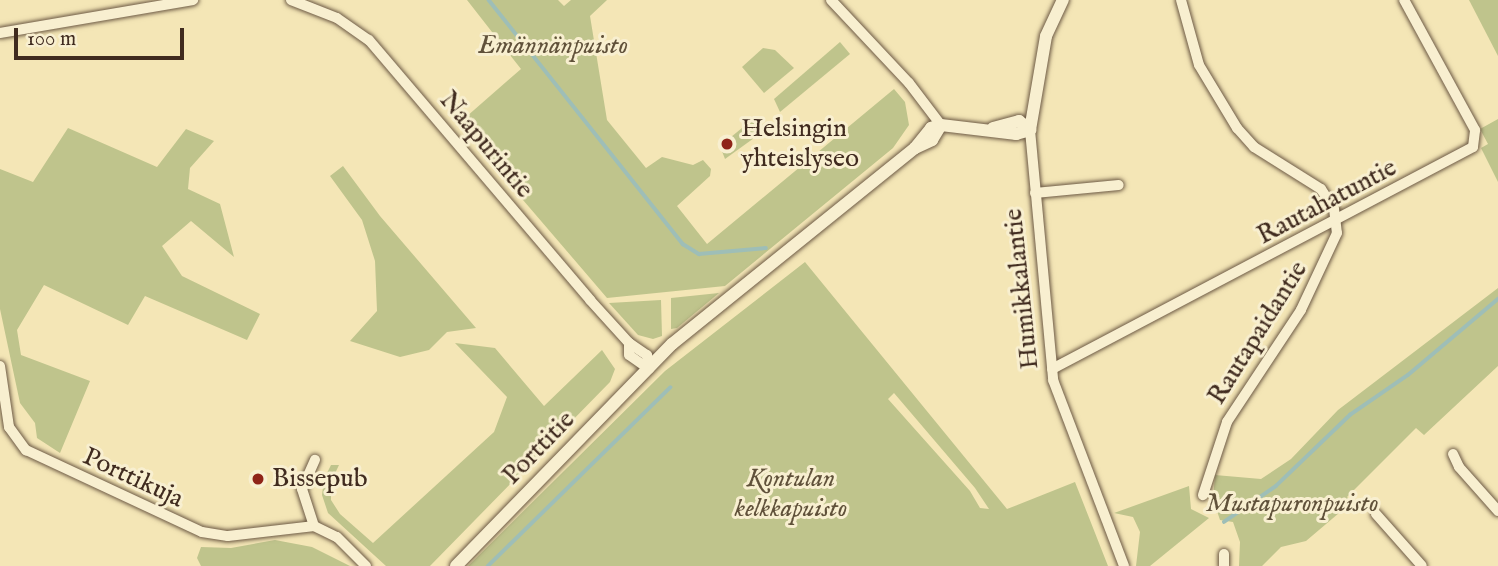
<!DOCTYPE html>
<html>
<head>
<meta charset="utf-8">
<style>
  body { margin:0 }
  #map { position:relative; width:1498px; height:566px; overflow:hidden; background:#f4e6b6; font-family:"IM FELL English",serif }
  div>[style] { position:absolute }
  [style*='--x'] { left:calc(var(--x)*1px); top:calc(var(--y)*1px); width:calc(var(--w)*1px); rotate:calc(var(--a)*1deg) }
  .green>* { inset:0; background:#bfc48c }
  .stream>* { height:3.5px; margin:-1.75px; padding:0 1.75px; transform-origin:1.75px; border-radius:1.75px; background:#9ebeb7 }
  .roads { filter:drop-shadow(0 0 2px #6d5a45) drop-shadow(0 0 2px #6d5a45) }
  .minor>* { height:10px; margin:-5px; padding:0 5px; transform-origin:5px; border-radius:5px; background:#f8efd0 }
  .tertiary>* { height:12px; margin:-6px; padding:0 6px; transform-origin:6px; border-radius:6px; background:#f8efd0 }
  .dots>* { width:19px; height:19px; translate:-50% -50%; box-sizing:border-box; border:4px solid #f8efd0; border-radius:50% }
  span { translate:-50% -50%; white-space:nowrap; text-align:center; line-height:1.15; -webkit-text-stroke:6px #f8efd0; paint-order:stroke }
  .park-label { font-size:26px; color:#60513a; font-style:italic }
  .poi-label { font-size:26px; color:#402b1f }
  .left { translate:0 -50%; text-align:left }
  .street-label { font-size:26px; color:#402b1f }
  .scale { position:absolute; left:14px; top:28px; width:170px; height:32px; box-sizing:border-box; border:4px solid #402b1f; border-top:0; padding-left:9px; font-size:21px; line-height:24px; white-space:nowrap; color:#402b1f; -webkit-text-stroke:5px #f8efd0; paint-order:stroke }
</style>
</head>
<body>
<div id="map">
  <div class="green">
    <div style="clip-path:polygon(467px 0,558px 0,564px 6px,571px 0,607px 0,590px 16px,607px 120px,646px 168px,662px 157px,693px 165px,703px 160px,711px 169px,710px 176px,677px 206px,707px 244px,894px 89px,905px 102px,909px 125px,893px 148px,725px 286px,607px 298px,458px 124px,521px 69px)"></div>
    <div style="clip-path:polygon(1469px 0,1498px 0,1498px 56px)"></div>
    <div style="clip-path:polygon(840px 42px,850px 54px,780px 112px,774px 99px)"></div>
    <div style="clip-path:polygon(763px 48px,775px 50px,794px 68px,764px 93px,742px 67px)"></div>
    <div style="clip-path:polygon(753px 119px,765px 126px,761px 133px,725px 159px,720px 146px)"></div>
    <div style="clip-path:polygon(1498px 119px,1498px 182px,1481px 148px,1488px 144px,1480px 129px)"></div>
    <div style="clip-path:polygon(68px 128px,157px 167px,186px 129px,214px 141px,190px 168px,188px 189px,220px 204px,234px 257px,191px 221px,162px 246px,182px 276px,260px 314px,247px 340px,145px 296px,128px 325px,44px 285px,17px 330px,21px 355px,90px 381px,60px 453px,37px 438px,35px 423px,20px 403px,0 309px,0 169px,33px 182px)"></div>
    <div style="clip-path:polygon(343px 166px,380px 216px,476px 328px,447px 332px,429px 350px,400px 357px,350px 341px,377px 311px,375px 261px,362px 220px,330px 176px)"></div>
    <div style="clip-path:polygon(evenodd,805px 262px,1007px 509px,1075px 482px,1108px 566px,468px 566px,665px 371px,805px 262px,894px 393px,975px 488px,989px 509px,980px 508px,970px 491px,888px 399px,894px 393px)"></div>
    <div style="clip-path:polygon(1498px 288px,1498px 366px,1424px 435px,1416px 428px,1347px 497px,1352px 502px,1306px 541px,1281px 547px,1262px 566px,1239px 566px,1240px 542px,1233px 522px,1220px 520px,1213px 499px,1215px 475px,1261px 479px,1291px 459px,1338px 410px)"></div>
    <div style="clip-path:polygon(719px 293px,677px 328px,671px 329px,671px 298px)"></div>
    <div style="clip-path:polygon(661px 300px,662px 336px,653px 339px,638px 335px,609px 303px)"></div>
    <div style="clip-path:polygon(455px 343px,495px 348px,544px 406px,602px 350px,615px 369px,610px 382px,430px 566px,386px 566px,328px 513px,322px 495px,324px 479px,331px 465px,339px 465px,331px 482px,331px 500px,340px 514px,373px 543px,494px 432px,507px 397px)"></div>
    <div style="clip-path:polygon(1189px 486px,1191px 509px,1209px 518px,1150px 566px,1136px 566px,1140px 532px,1133px 517px,1114px 513px)"></div>
    <div style="clip-path:polygon(275px 540px,312px 547px,350px 566px,201px 566px,197px 558px,201px 547px,231px 548px)"></div>
  </div>
  <div class="stream">
    <div style="--x:489;--y:0;--w:312;--a:51.5"></div>
    <div style="--x:683;--y:244;--w:19;--a:32"></div>
    <div style="--x:699;--y:254;--w:67;--a:-5.1"></div>
    <div style="--x:1224;--y:522;--w:63;--a:-34.7"></div>
    <div style="--x:1276;--y:486;--w:103;--a:-43.8"></div>
    <div style="--x:1350;--y:415;--w:70;--a:-34.6"></div>
    <div style="--x:1408;--y:375;--w:118;--a:-40.2"></div>
    <div style="--x:488;--y:566;--w:255;--a:-44.4"></div>
  </div>
  <div class="roads">
    <div class="minor">
      <div style="--x:291;--y:0;--w:49;--a:21.4"></div>
      <div style="--x:337;--y:18;--w:39;--a:35"></div>
      <div style="--x:369;--y:40;--w:341;--a:49.6"></div>
      <div style="--x:590;--y:300;--w:58;--a:47.8"></div>
      <div style="--x:629;--y:343;--w:22;--a:34"></div>
      <div style="--x:647;--y:355;--w:14;--a:82"></div>
      <div style="--x:649;--y:369;--w:24;--a:-145"></div>
      <div style="--x:629;--y:355;--w:12;--a:-90"></div>
      <div style="--x:831;--y:0;--w:114;--a:46.8"></div>
      <div style="--x:909;--y:83;--w:53;--a:52.7"></div>
      <div style="--x:1181;--y:0;--w:67;--a:74.5"></div>
      <div style="--x:1199;--y:65;--w:74;--a:58.9"></div>
      <div style="--x:1237;--y:128;--w:25;--a:48"></div>
      <div style="--x:1254;--y:147;--w:79;--a:32.1"></div>
      <div style="--x:1321;--y:189;--w:24;--a:57"></div>
      <div style="--x:1334;--y:209;--w:24;--a:83"></div>
      <div style="--x:1337;--y:233;--w:85;--a:115.1"></div>
      <div style="--x:1301;--y:310;--w:134;--a:123.5"></div>
      <div style="--x:1227;--y:422;--w:77;--a:108.2"></div>
      <div style="--x:0;--y:33;--w:196;--a:-9.7"></div>
      <div style="--x:1030;--y:130;--w:251;--a:84.7"></div>
      <div style="--x:1053;--y:380;--w:199;--a:69.1"></div>
      <div style="--x:1035;--y:193;--w:84;--a:-5.4"></div>
      <div style="--x:0;--y:366;--w:62;--a:81.6"></div>
      <div style="--x:9;--y:427;--w:29;--a:54"></div>
      <div style="--x:26;--y:450;--w:194;--a:25"></div>
      <div style="--x:202;--y:532;--w:26;--a:9"></div>
      <div style="--x:228;--y:536;--w:87;--a:-6.6"></div>
      <div style="--x:314;--y:526;--w:25;--a:26"></div>
      <div style="--x:337;--y:537;--w:41;--a:45"></div>
      <div style="--x:1052;--y:369;--w:476;--a:-27.8"></div>
      <div style="--x:1473;--y:147;--w:17;--a:-83"></div>
      <div style="--x:1475;--y:130;--w:148;--a:-118.6"></div>
      <div style="--x:1453;--y:454;--w:14;--a:65"></div>
      <div style="--x:1459;--y:467;--w:59;--a:48.4"></div>
      <div style="--x:1376;--y:514;--w:69;--a:48.5"></div>
      <div style="--x:314;--y:526;--w:39;--a:-108"></div>
      <div style="--x:302;--y:489;--w:32;--a:-66"></div>
      <div style="--x:1224;--y:554;--w:12;--a:90"></div>
    </div>
    <div class="tertiary">
      <div style="--x:993;--y:128;--w:27;--a:-15"></div>
      <div style="--x:1019;--y:121;--w:14;--a:39"></div>
      <div style="--x:1030;--y:130;--w:95;--a:-80.3"></div>
      <div style="--x:1046;--y:36;--w:40;--a:-65"></div>
      <div style="--x:915;--y:148;--w:26;--a:-51"></div>
      <div style="--x:931;--y:128;--w:10;--a:-17"></div>
      <div style="--x:941;--y:125;--w:76;--a:6.8"></div>
      <div style="--x:1016;--y:134;--w:15;--a:-16"></div>
      <div style="--x:456;--y:566;--w:310;--a:-45.8"></div>
      <div style="--x:672;--y:344;--w:312;--a:-38.9"></div>
      <div style="--x:915;--y:148;--w:19;--a:-25"></div>
      <div style="--x:932;--y:140;--w:17;--a:-59"></div>
    </div>
  </div>
  <div class="dots">
    <div style="left:727px;top:144px;background:#8f2418"></div>
    <div style="left:258px;top:479px;background:#8f2418"></div>
  </div>
  <div class="park-label">
    <span style="left:553px;top:46px">Emännänpuisto</span>
    <span style="left:791px;top:494px">Kontulan<br>kelkkapuisto</span>
    <span style="left:1292px;top:504px">Mustapuronpuisto</span>
  </div>
  <div class="poi-label">
    <span class="left" style="left:741px;top:144px">Helsingin<br>yhteislyseo</span>
    <span class="left" style="left:272px;top:479px">Bissepub</span>
  </div>
  <div class="street-label">
    <span style="left:486px;top:145px;rotate:50deg">Naapurintie</span>
    <span style="left:1327px;top:202px;rotate:-28deg">Rautahatuntie</span>
    <span style="left:1022px;top:289px;rotate:-96deg">Humikkalantie</span>
    <span style="left:1258px;top:333px;rotate:-58deg">Rautapaidantie</span>
    <span style="left:539px;top:448px;rotate:-46deg">Porttitie</span>
    <span style="left:133px;top:478px;rotate:25deg">Porttikuja</span>
  </div>
  <div class="scale">100 m</div>
</div>
</body>
</html>
